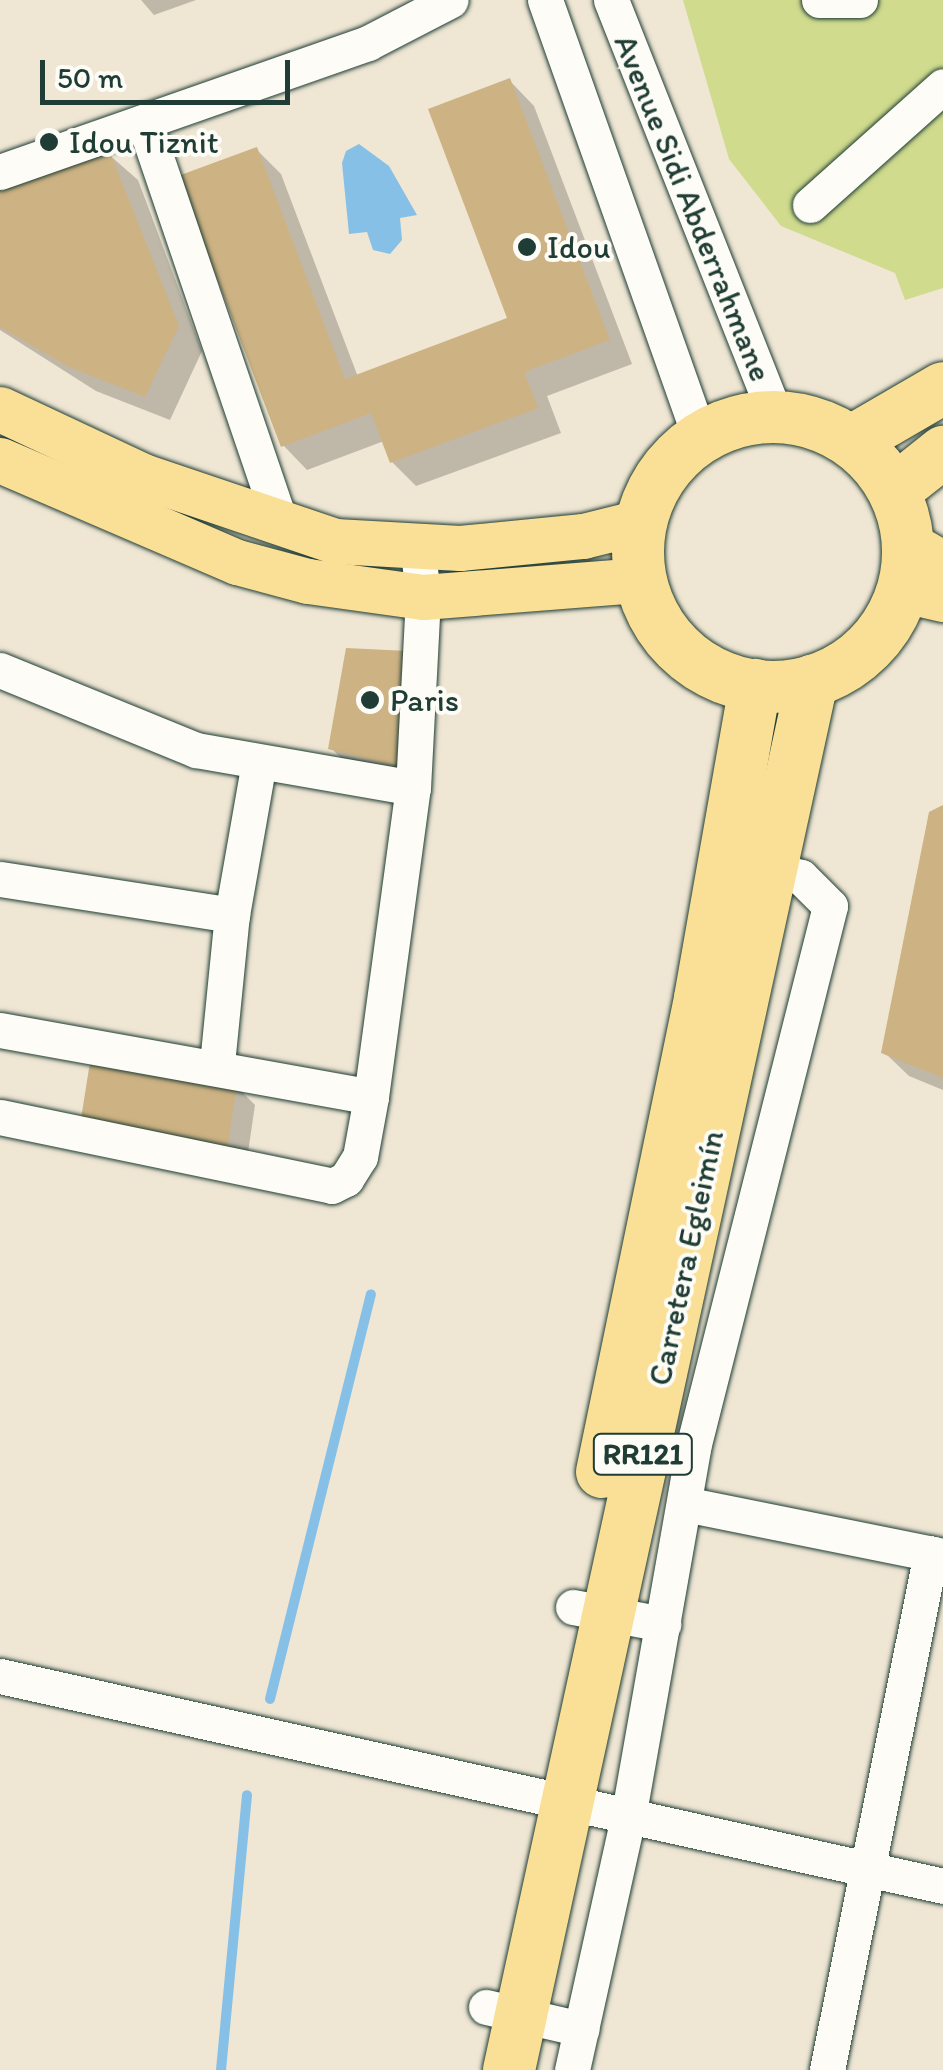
<!DOCTYPE html>
<meta charset="utf-8">
<style>
body{margin:0}
#map{position:relative;width:943px;height:2070px;overflow:hidden;background:#efe6d4;font-family:Itim,sans-serif}
div>[style]{position:absolute}
.green>*{inset:0;background:#d0db8e}
.water>*{inset:0;background:#87c0e6}
.shadow>*{inset:0;background:#0003}
.stream>*{height:10px;margin:-5px;padding:0 5px;transform-origin:5px;border-radius:5px;background:#87c0e6}
.building>*{inset:0;background:#cdb283;transform-origin:0 0}
.roads{filter:drop-shadow(0 0 2px #1f3d34) drop-shadow(0 0 2px #1f3d34)}
.minor>*{height:35px;margin:-17.5px;padding:0 17.5px;transform-origin:17.5px;border-radius:17.5px;background:#fdfcf7}
.major>*{height:45px;margin:-22.5px;padding:0 22.5px;transform-origin:22.5px;border-radius:22.5px;background:#fadf96}
.highway>*{height:52px;margin:-26px;padding:0 26px;transform-origin:26px;border-radius:26px;background:#fadf96}
.highway>.ring{margin:-26px;padding:0;box-sizing:content-box;background:none;border:52px solid #fadf96;border-radius:50%}
.dots>*{width:28px;height:28px;translate:-50% -50%;box-sizing:border-box;border:5px solid #fdfcf7;border-radius:50%}
span{translate:-50% -50%;white-space:nowrap;text-align:center;line-height:1.15;-webkit-text-stroke:8px #fdfcf7;paint-order:stroke}
.shield-label span{padding:2px 8px;background:#fdfcf7;border:2px solid;border-radius:8px;-webkit-text-stroke-width:0}
.shield-label{font-size:30px;color:#1f3d34;font-weight:700}
.poi-label{font-size:32px;color:#1f3d34}
.left{translate:0 -50%;text-align:left}
.street-label{font-size:32px;color:#1f3d34}
.scale{position:absolute;left:40px;top:60px;width:250px;height:45px;box-sizing:border-box;border:5px solid #1f3d34;border-top:0;padding-left:12px;font-size:30px;line-height:35px;white-space:nowrap;color:#1f3d34;-webkit-text-stroke:8px #fdfcf7;paint-order:stroke}
</style>
<div id="map">
<div class="green">
<div style="clip-path:polygon(683px 0,943px 0,943px 288px,905px 300px,895px 273px,781px 226px,729px 159px)"></div>
</div>
<div class="water">
<div style="clip-path:polygon(359px 144px,389px 166px,417px 215px,400px 218px,402px 240px,390px 254px,373px 250px,367px 232px,349px 234px,342px 163px,346px 151px)"></div>
</div>
<div class="shadow">
<div style="clip-path:polygon(141px 0,196px 0,154px 15px)"></div>
<div style="clip-path:polygon(510px 81px,534px 106px,632px 364px,547px 396px,561px 433px,416px 486px,392px 462px,384px 441px,307px 470px,283px 445px,257px 150px,281px 174px,358px 377px,510px 320px)"></div>
<div style="clip-path:polygon(99px 146px,138px 180px,202px 351px,170px 420px,96px 391px,0 330px,0 186px)"></div>
<div style="clip-path:polygon(348px 650px,415px 784px,350px 767px,331px 748px)"></div>
<div style="clip-path:polygon(943px 808px,943px 1090px,909px 1076px,884px 1052px)"></div>
<div style="clip-path:polygon(236px 1086px,255px 1105px,246px 1166px,102px 1145px)"></div>
</div>
<div class="stream">
<div style="left:270px;top:1699px;width:417px;rotate:-76deg"></div>
<div style="left:221px;top:2070px;width:276px;rotate:-84.6deg"></div>
</div>
<div class="building">
<div style="clip-path:polygon(510px 78px,610px 340px,524px 372px,538px 408px,390px 463px,371px 413px,281px 447px,178px 176px,257px 147px,345px 379px,507px 318px,428px 109px)"></div>
<div style="clip-path:polygon(108px 147px,179px 326px,145px 397px,69px 367px,0 327px,0 184px)"></div>
<div style="clip-path:polygon(346px 648px,408px 651px,397px 767px,328px 749px)"></div>
<div style="clip-path:polygon(943px 805px,943px 1078px,881px 1053px,929px 812px)"></div>
<div style="left:90px;top:1062px;width:149px;height:66px;rotate:9deg"></div>
</div>
<div class="roads">
<div class="minor">
<div style="left:545px;top:0;width:464px;rotate:70.5deg"></div>
<div style="left:611px;top:0;width:448px;rotate:68.4deg"></div>
<div style="left:819px;top:0;width:41px"></div>
<div style="left:144px;top:122px;width:428px;rotate:71.2deg"></div>
<div style="left:0;top:172px;width:390px;rotate:-19.3deg"></div>
<div style="left:368px;top:43px;width:93px;rotate:-27.4deg"></div>
<div style="left:810px;top:205px;width:178px;rotate:-41.8deg"></div>
<div style="left:0;top:670px;width:212px;rotate:22.2deg"></div>
<div style="left:196px;top:750px;width:220px;rotate:9.9deg"></div>
<div style="left:0;top:879px;width:235px;rotate:8.8deg"></div>
<div style="left:0;top:1030px;width:377px;rotate:10.2deg"></div>
<div style="left:217px;top:1064px;width:150px;rotate:-84.3deg"></div>
<div style="left:232px;top:915px;width:155px;rotate:-80deg"></div>
<div style="left:0;top:1117px;width:339px;rotate:11.7deg"></div>
<div style="left:332px;top:1186px;width:16px;rotate:-27deg"></div>
<div style="left:346px;top:1179px;width:26px;rotate:-58deg"></div>
<div style="left:360px;top:1157px;width:61px;rotate:-79.6deg"></div>
<div style="left:371px;top:1097px;width:312px;rotate:-82.3deg"></div>
<div style="left:413px;top:788px;width:191px;rotate:-87deg"></div>
<div style="left:423px;top:597px;width:47px;rotate:-96.1deg"></div>
<div style="left:685px;top:1504px;width:263px;rotate:11.4deg"></div>
<div style="left:573px;top:1607px;width:92px;rotate:10.7deg"></div>
<div style="left:0;top:1676px;width:966px;rotate:12.55deg"></div>
<div style="left:486px;top:2007px;width:98px;rotate:13deg"></div>
<div style="left:572px;top:2070px;width:258px;rotate:-77.5deg"></div>
<div style="left:628px;top:1818px;width:376px;rotate:-80deg"></div>
<div style="left:693px;top:1448px;width:559px;rotate:-75.81deg"></div>
<div style="left:830px;top:906px;width:41px;rotate:-135deg"></div>
<div style="left:801px;top:877px;width:32px;rotate:-166deg"></div>
<div style="left:827px;top:2070px;width:527px;rotate:-78.63deg"></div>
</div>
<div class="major">
<div style="left:0;top:409px;width:158px;rotate:25.1deg"></div>
<div style="left:143px;top:476px;width:203px;rotate:18.7deg"></div>
<div style="left:335px;top:541px;width:125px;rotate:3.2deg"></div>
<div style="left:460px;top:548px;width:124px;rotate:-5.6deg"></div>
<div style="left:583px;top:536px;width:59px;rotate:-13.8deg"></div>
<div style="left:0;top:460px;width:258px;rotate:23.3deg"></div>
<div style="left:237px;top:562px;width:73px;rotate:15deg"></div>
<div style="left:308px;top:581px;width:116px;rotate:7.9deg"></div>
<div style="left:423px;top:597px;width:218px;rotate:-4.5deg"></div>
<div style="left:909px;top:544px;width:39px;rotate:30deg"></div>
<div style="left:904px;top:590px;width:40px;rotate:13deg"></div>
</div>
<div class="highway">
<div class="ring" style="left:638px;top:417px;width:218px;height:218px"></div>
<div style="left:852px;top:441px;width:105px;rotate:-30.2deg"></div>
<div style="left:894px;top:491px;width:63px;rotate:-38.5deg"></div>
<div style="left:602px;top:1472px;width:484px;rotate:-78.3deg"></div>
<div style="left:700px;top:998px;width:318px;rotate:-80deg"></div>
<div style="left:509px;top:2070px;width:1422px;rotate:-77.69deg"></div>
</div>
</div>
<div class="dots">
<div style="left:49px;top:142px;background:#1f3d34"></div>
<div style="left:527px;top:247px;background:#1f3d34"></div>
<div style="left:370px;top:700px;background:#1f3d34"></div>
</div>
<div class="shield-label">
<span style="left:643px;top:1454px">RR121</span>
</div>
<div class="poi-label">
<span class="left" style="left:69px;top:142px">Idou Tiznit</span>
<span class="left" style="left:547px;top:247px">Idou</span>
<span class="left" style="left:390px;top:700px">Paris</span>
</div>
<div class="street-label">
<span style="left:693px;top:208px;rotate:68deg">Avenue Sidi Abderrahmane</span>
<span style="left:686px;top:1258px;rotate:-78deg">Carretera Egleimín</span>
</div>
<div class="scale">50 m</div>
</div>
